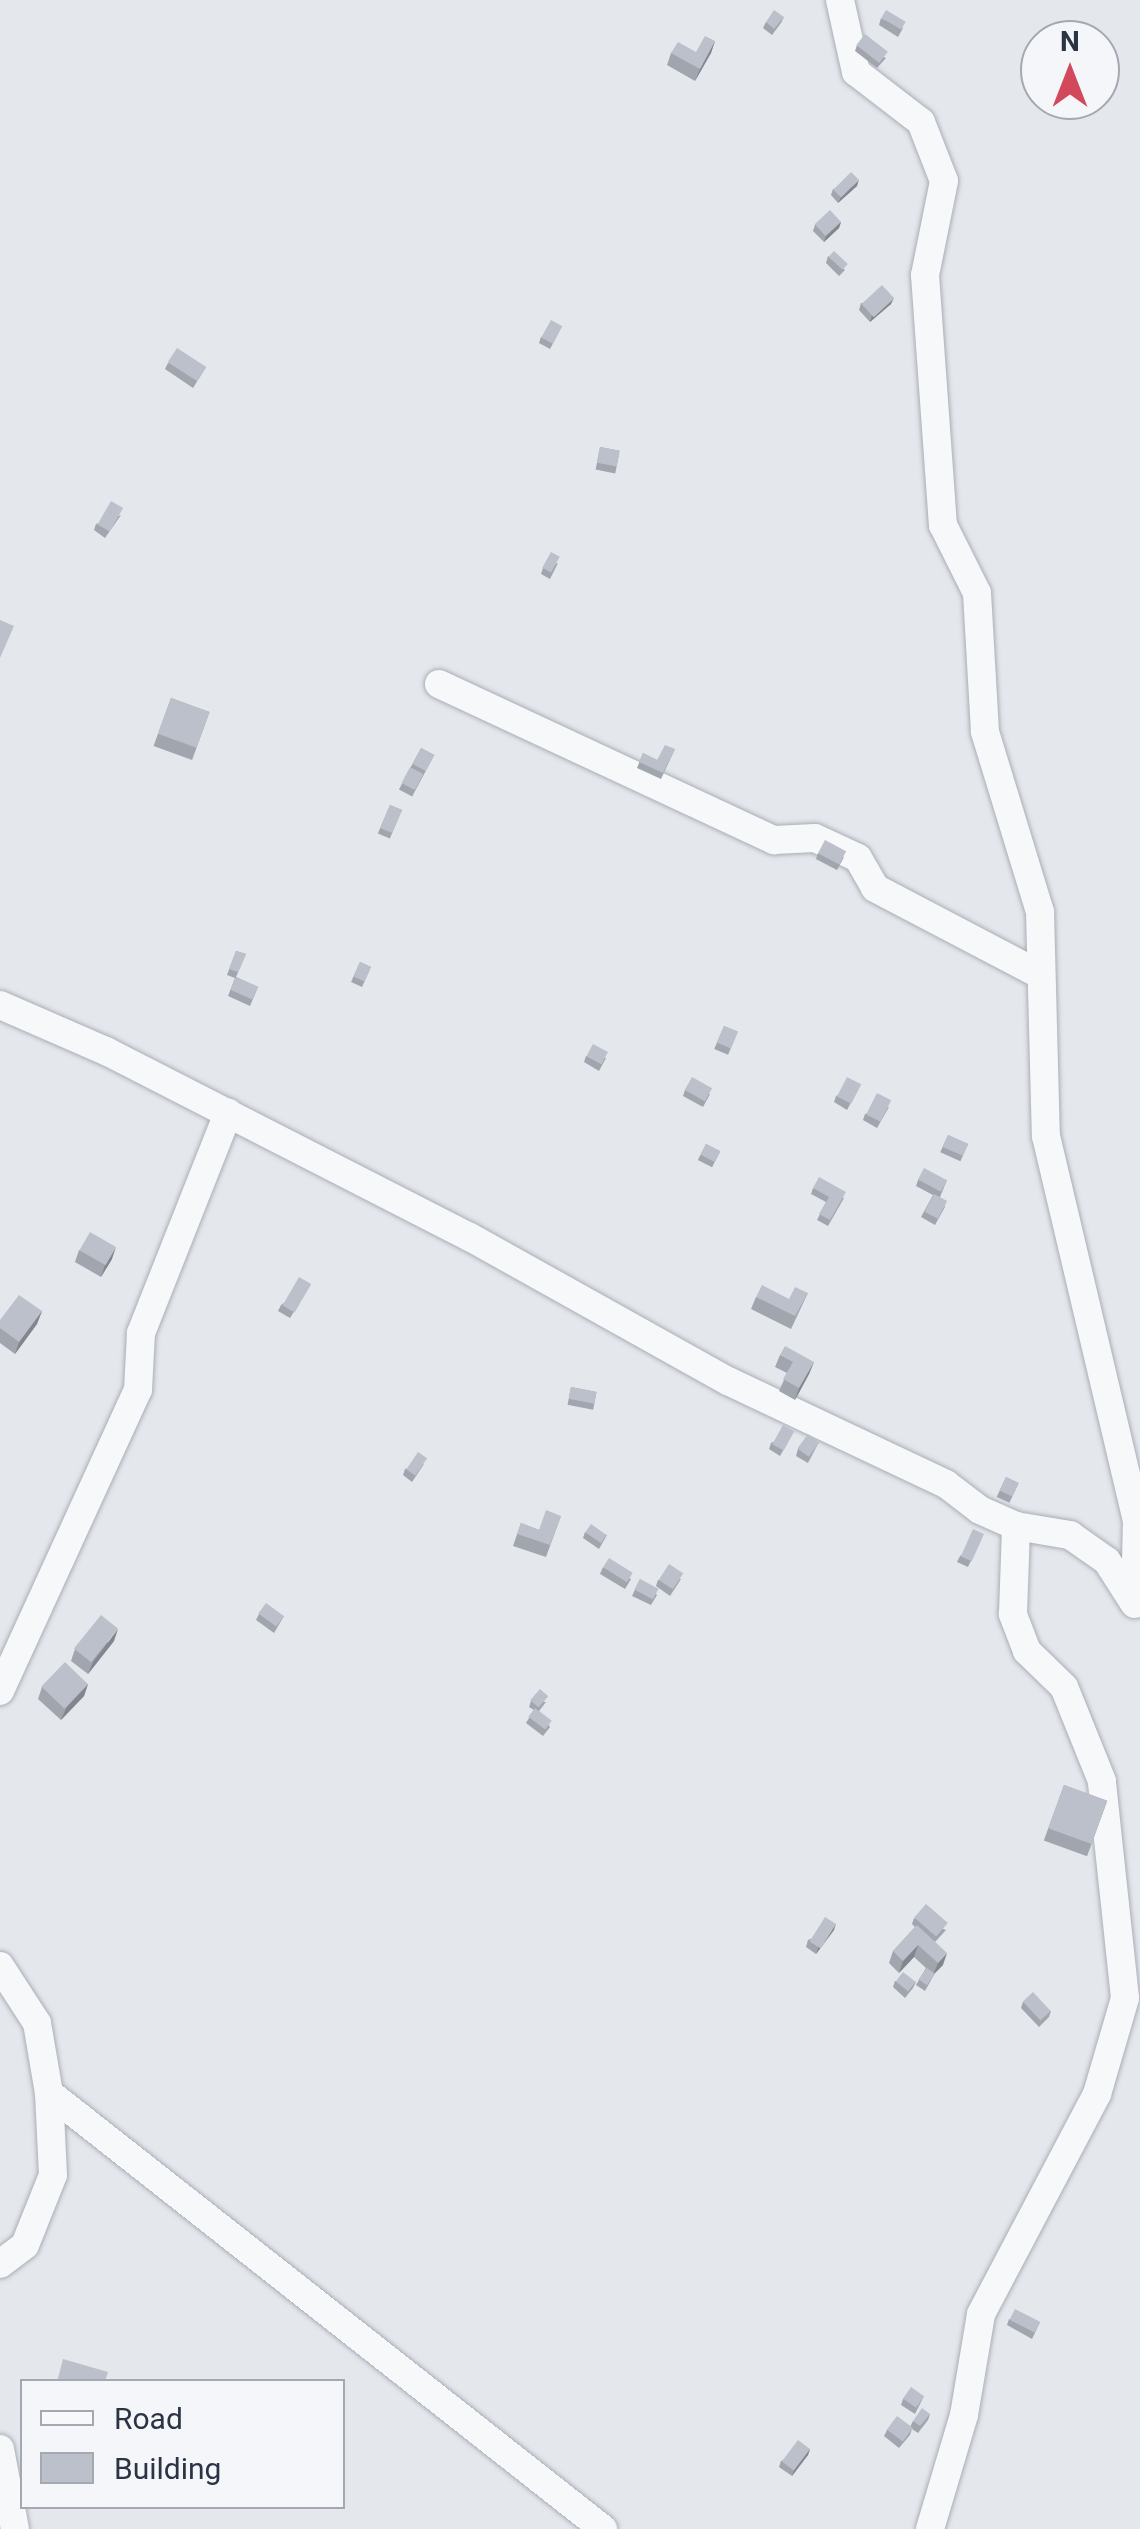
<!DOCTYPE html>
<style>
body{margin:0}
#map{position:relative;width:1140px;height:2529px;overflow:hidden;background:#e4e7ec;font-family:Roboto,sans-serif}
div>[style]{position:absolute}
.roads{filter:drop-shadow(0 0 2px #a9aeb7) drop-shadow(0 0 2px #a9aeb7)}
.minor>*{height:28px;margin:-14px;padding:0 14px;transform-origin:14px;border-radius:14px;background:#f7f8fa}
.wall>*{inset:0;background:#a1a5ae;transform-origin:0 0}
.shaded-wall>*{inset:0;background:#83868d}
.building>*{inset:0;background:#bbc0ca;transform-origin:0 0}
span{translate:-50% -50%;white-space:nowrap;text-align:center;line-height:1.15;-webkit-text-stroke:9px #f4f6f9;paint-order:stroke}
.legend{position:absolute;left:20px;top:2379px;width:325px;height:130px;box-sizing:border-box;background:#f4f6f9;border:2px solid #a4a8b1;margin:0;padding:12px 18px;list-style:none;font-size:30px;color:#2b3445}
.legend li{display:flex;align-items:center;gap:20px;height:50px}
.legend b{width:50px;border:2px solid #a4a8b1}
.north{position:absolute;left:1020px;top:20px;width:100px;height:100px;box-sizing:border-box;background:#f4f6f9;border:2px solid #a4a8b1;border-radius:50%;rotate:0deg;font-size:28px;font-weight:700;line-height:40px;text-align:center;color:#2b3445}
.north::after{content:'';display:block;margin:auto;width:35px;height:45px;background:#d1495b;clip-path:polygon(50% 0,100% 100%,50% 72%,0 100%)}
</style>
<div id="map">
<div class="roads">
<div class="minor">
<div style="left:840px;top:0;width:74px;rotate:77.5deg"></div>
<div style="left:856px;top:72px;width:82px;rotate:37.6deg"></div>
<div style="left:921px;top:122px;width:63px;rotate:68.7deg"></div>
<div style="left:944px;top:181px;width:96px;rotate:101.4deg"></div>
<div style="left:925px;top:275px;width:251px;rotate:85.9deg"></div>
<div style="left:943px;top:525px;width:76px;rotate:63.4deg"></div>
<div style="left:977px;top:593px;width:139px;rotate:86.7deg"></div>
<div style="left:985px;top:732px;width:188px;rotate:73deg"></div>
<div style="left:1040px;top:912px;width:224px;rotate:88.5deg"></div>
<div style="left:1046px;top:1136px;width:395px;rotate:76.7deg"></div>
<div style="left:1137px;top:1520px;width:84px;rotate:91.4deg"></div>
<div style="left:439px;top:684px;width:370px;rotate:25deg"></div>
<div style="left:774px;top:840px;width:41px;rotate:-2.8deg"></div>
<div style="left:815px;top:838px;width:47px;rotate:24.9deg"></div>
<div style="left:858px;top:858px;width:34px;rotate:60deg"></div>
<div style="left:875px;top:888px;width:187px;rotate:27.7deg"></div>
<div style="left:0;top:1005px;width:116px;rotate:23.5deg"></div>
<div style="left:106px;top:1051px;width:409px;rotate:27.1deg"></div>
<div style="left:470px;top:1237px;width:295px;rotate:29.2deg"></div>
<div style="left:728px;top:1381px;width:241px;rotate:25.3deg"></div>
<div style="left:946px;top:1484px;width:43px;rotate:37.4deg"></div>
<div style="left:980px;top:1510px;width:39px;rotate:24deg"></div>
<div style="left:1016px;top:1526px;width:55px;rotate:9.5deg"></div>
<div style="left:1070px;top:1535px;width:45px;rotate:35.1deg"></div>
<div style="left:1107px;top:1561px;width:50px;rotate:57.3deg"></div>
<div style="left:0;top:1691px;width:331px;rotate:-65.4deg"></div>
<div style="left:138px;top:1390px;width:57px;rotate:-87deg"></div>
<div style="left:141px;top:1333px;width:237px;rotate:-68.4deg"></div>
<div style="left:0;top:1966px;width:68px;rotate:57deg"></div>
<div style="left:37px;top:2023px;width:71px;rotate:80.3deg"></div>
<div style="left:49px;top:2093px;width:705px;rotate:38.2deg"></div>
<div style="left:0;top:2264px;width:31px;rotate:-37deg"></div>
<div style="left:25px;top:2245px;width:75px;rotate:-68.2deg"></div>
<div style="left:53px;top:2175px;width:82px;rotate:-92.8deg"></div>
<div style="left:0;top:2449px;width:81px;rotate:79.4deg"></div>
<div style="left:930px;top:2529px;width:119px;rotate:-73.4deg"></div>
<div style="left:964px;top:2415px;width:102px;rotate:-80.4deg"></div>
<div style="left:981px;top:2314px;width:249px;rotate:-62.2deg"></div>
<div style="left:1097px;top:2094px;width:100px;rotate:-73.7deg"></div>
<div style="left:1125px;top:1998px;width:218px;rotate:-96.1deg"></div>
<div style="left:1102px;top:1781px;width:101px;rotate:-112deg"></div>
<div style="left:1064px;top:1687px;width:52px;rotate:-135.8deg"></div>
<div style="left:1027px;top:1651px;width:40px;rotate:-111deg"></div>
<div style="left:1013px;top:1614px;width:88px;rotate:-88deg"></div>
</div>
</div>
<div class="wall">
<div style="clip-path:polygon(784px 17px,781px 23px,772px 35px,763px 28px,766px 22px)"></div>
<div style="clip-path:polygon(881px 18px,903px 28px,898px 37px,879px 25px)"></div>
<div style="clip-path:polygon(715px 41px,711px 53px,695px 81px,667px 65px,671px 53px,696px 52px)"></div>
<div style="clip-path:polygon(857px 45px,886px 58px,877px 68px,855px 51px)"></div>
<div style="clip-path:polygon(857px 186px,838px 203px,831px 195px,833px 189px)"></div>
<div style="clip-path:polygon(841px 222px,839px 228px,824px 242px,813px 231px,815px 225px)"></div>
<div style="clip-path:polygon(828px 256px,845px 270px,839px 276px,826px 263px)"></div>
<div style="clip-path:polygon(861px 303px,891px 304px,870px 322px,859px 310px)"></div>
<div style="clip-path:polygon(559px 332px,550px 349px,539px 343px,541px 337px)"></div>
<div style="clip-path:polygon(168px 363px,206px 367px,193px 388px,165px 369px)"></div>
<div style="left:600px;top:447px;width:20px;height:23px;rotate:11deg"></div>
<div style="clip-path:polygon(121px 515px,105px 538px,94px 530px,96px 524px)"></div>
<div style="clip-path:polygon(558px 563px,550px 579px,541px 574px,543px 568px)"></div>
<div style="left:171px;top:698px;width:41px;height:51px;rotate:20deg"></div>
<div style="left:421px;top:748px;width:15px;height:47px;rotate:28deg"></div>
<div style="clip-path:polygon(675px 749px,661px 779px,637px 768px,643px 753px,657px 760px)"></div>
<div style="left:390px;top:805px;width:13px;height:31px;rotate:23deg"></div>
<div style="clip-path:polygon(818px 853px,844px 857px,837px 870px,816px 859px)"></div>
<div style="clip-path:polygon(236px 951px,246px 954px,236px 977px,258px 987px,250px 1006px,228px 996px,235px 978px,227px 975px)"></div>
<div style="left:360px;top:962px;width:12px;height:22px;rotate:24deg"></div>
<div style="left:724px;top:1026px;width:15px;height:25px;rotate:23deg"></div>
<div style="clip-path:polygon(586px 1056px,606px 1058px,599px 1071px,584px 1062px)"></div>
<div style="clip-path:polygon(861px 1084px,847px 1110px,834px 1102px,836px 1096px)"></div>
<div style="clip-path:polygon(685px 1090px,710px 1094px,703px 1107px,683px 1096px)"></div>
<div style="clip-path:polygon(889px 1107px,877px 1128px,863px 1120px,865px 1114px)"></div>
<div style="left:948px;top:1135px;width:22px;height:19px;rotate:24deg"></div>
<div style="left:706px;top:1144px;width:16px;height:18px;rotate:27deg"></div>
<div style="clip-path:polygon(918px 1180px,947px 1180px,940px 1197px,945px 1207px,935px 1225px,921px 1217px,933px 1195px,916px 1186px)"></div>
<div style="clip-path:polygon(813px 1188px,844px 1198px,828px 1226px,817px 1220px,826px 1202px,811px 1194px)"></div>
<div style="clip-path:polygon(79px 1250px,112px 1259px,101px 1277px,75px 1262px)"></div>
<div style="clip-path:polygon(311px 1284px,290px 1318px,278px 1311px,281px 1305px)"></div>
<div style="clip-path:polygon(808px 1293px,791px 1329px,751px 1309px,756px 1297px,789px 1299px)"></div>
<div style="clip-path:polygon(42px 1311px,37px 1324px,15px 1354px,0 1343px,0 1320px)"></div>
<div style="clip-path:polygon(780px 1355px,814px 1362px,809px 1374px,795px 1400px,779px 1391px,787px 1373px,775px 1367px)"></div>
<div style="left:571px;top:1387px;width:26px;height:18px;rotate:11deg"></div>
<div style="clip-path:polygon(794px 1431px,780px 1456px,769px 1449px,771px 1443px)"></div>
<div style="clip-path:polygon(819px 1442px,808px 1463px,796px 1456px,798px 1449px)"></div>
<div style="clip-path:polygon(424px 1464px,412px 1482px,403px 1475px,405px 1469px)"></div>
<div style="left:1006px;top:1477px;width:14px;height:22px;rotate:25deg"></div>
<div style="clip-path:polygon(561px 1516px,546px 1557px,513px 1546px,521px 1523px,539px 1530px)"></div>
<div style="clip-path:polygon(585px 1532px,607px 1535px,599px 1549px,583px 1538px)"></div>
<div style="clip-path:polygon(981px 1540px,968px 1567px,957px 1562px,960px 1556px)"></div>
<div style="clip-path:polygon(603px 1567px,631px 1579px,625px 1589px,600px 1574px)"></div>
<div style="clip-path:polygon(640px 1579px,657px 1595px,651px 1605px,632px 1596px)"></div>
<div style="clip-path:polygon(681px 1579px,670px 1596px,656px 1586px,658px 1580px)"></div>
<div style="clip-path:polygon(259px 1614px,284px 1616px,274px 1633px,256px 1620px)"></div>
<div style="clip-path:polygon(114px 1641px,88px 1674px,71px 1661px,75px 1649px)"></div>
<div style="clip-path:polygon(88px 1684px,84px 1696px,61px 1720px,38px 1699px,42px 1687px)"></div>
<div style="clip-path:polygon(531px 1701px,546px 1702px,539px 1711px,550px 1727px,543px 1736px,526px 1723px,534px 1710px,529px 1707px)"></div>
<div style="left:1064px;top:1785px;width:46px;height:59px;rotate:20deg"></div>
<div style="clip-path:polygon(914px 1918px,946px 1930px,935px 1942px,943px 1965px,935px 1973px,925px 1991px,916px 1985px,926px 1968px,914px 1957px,899px 1973px,889px 1963px,893px 1951px,915px 1927px,912px 1924px)"></div>
<div style="clip-path:polygon(834px 1930px,816px 1954px,806px 1947px,808px 1940px)"></div>
<div style="clip-path:polygon(895px 1981px,916px 1982px,913px 1988px,905px 1998px,893px 1987px)"></div>
<div style="clip-path:polygon(1023px 2002px,1051px 2011px,1049px 2017px,1039px 2027px,1021px 2008px)"></div>
<div style="clip-path:polygon(1009px 2319px,1040px 2322px,1032px 2339px,1007px 2325px)"></div>
<div style="clip-path:polygon(924px 2396px,915px 2414px,901px 2405px,903px 2399px)"></div>
<div style="clip-path:polygon(930px 2414px,928px 2420px,918px 2433px,912px 2429px,910px 2435px,899px 2448px,884px 2436px,887px 2430px,910px 2427px,913px 2421px)"></div>
<div style="clip-path:polygon(810px 2449px,808px 2455px,792px 2476px,779px 2467px,781px 2461px)"></div>
</div>
<div class="shaded-wall">
<div style="clip-path:polygon(715px 41px,711px 53px,695px 81px,700px 69px)"></div>
<div style="clip-path:polygon(859px 180px,857px 186px,838px 203px,841px 197px)"></div>
<div style="clip-path:polygon(841px 222px,839px 228px,824px 242px,826px 236px)"></div>
<div style="clip-path:polygon(894px 298px,891px 304px,870px 322px,872px 316px)"></div>
<div style="clip-path:polygon(116px 1247px,112px 1259px,101px 1277px,105px 1265px)"></div>
<div style="clip-path:polygon(42px 1311px,37px 1324px,15px 1354px,19px 1342px)"></div>
<div style="clip-path:polygon(814px 1362px,809px 1374px,795px 1400px,799px 1388px)"></div>
<div style="clip-path:polygon(118px 1629px,114px 1641px,88px 1674px,93px 1662px)"></div>
<div style="clip-path:polygon(88px 1684px,84px 1696px,61px 1720px,66px 1708px)"></div>
<div style="clip-path:polygon(836px 1924px,834px 1930px,816px 1954px,818px 1948px)"></div>
<div style="clip-path:polygon(918px 1945px,914px 1957px,899px 1973px,903px 1961px)"></div>
<div style="clip-path:polygon(947px 1953px,943px 1965px,933px 1975px,938px 1963px)"></div>
<div style="clip-path:polygon(810px 2449px,808px 2455px,792px 2476px,794px 2470px)"></div>
</div>
<div class="building">
<div style="clip-path:polygon(774px 10px,784px 17px,774px 29px,766px 22px)"></div>
<div style="left:886px;top:10px;width:23px;height:9px;rotate:31deg"></div>
<div style="left:865px;top:34px;width:29px;height:14px;rotate:38deg"></div>
<div style="clip-path:polygon(705px 36px,715px 41px,700px 69px,671px 53px,678px 42px,696px 52px)"></div>
<div style="left:851px;top:172px;width:11px;height:25px;rotate:45deg"></div>
<div style="left:830px;top:210px;width:16px;height:21px;rotate:47deg"></div>
<div style="left:834px;top:251px;width:19px;height:8px;rotate:43deg"></div>
<div style="left:882px;top:285px;width:18px;height:28px;rotate:47deg"></div>
<div style="left:551px;top:320px;width:13px;height:20px;rotate:29deg"></div>
<div style="left:177px;top:348px;width:35px;height:17px;rotate:33deg"></div>
<div style="left:600px;top:447px;width:20px;height:16px;rotate:11deg"></div>
<div style="left:111px;top:501px;width:14px;height:27px;rotate:30deg"></div>
<div style="left:551px;top:552px;width:10px;height:18px;rotate:29deg"></div>
<div style="clip-path:polygon(0 620px,14px 626px,0 658px)"></div>
<div style="left:171px;top:698px;width:41px;height:38px;rotate:20deg"></div>
<div style="clip-path:polygon(665px 745px,675px 749px,663px 773px,639px 762px,643px 753px,657px 760px)"></div>
<div style="left:421px;top:748px;width:15px;height:18px;rotate:28deg"></div>
<div style="left:410px;top:767px;width:15px;height:18px;rotate:28deg"></div>
<div style="left:390px;top:805px;width:13px;height:25px;rotate:23deg"></div>
<div style="left:825px;top:840px;width:24px;height:15px;rotate:28deg"></div>
<div style="clip-path:polygon(236px 951px,246px 954px,238px 972px,229px 969px)"></div>
<div style="left:360px;top:962px;width:12px;height:16px;rotate:24deg"></div>
<div style="left:236px;top:977px;width:24px;height:14px;rotate:24deg"></div>
<div style="left:724px;top:1026px;width:15px;height:18px;rotate:23deg"></div>
<div style="left:593px;top:1044px;width:17px;height:14px;rotate:28deg"></div>
<div style="left:692px;top:1077px;width:23px;height:15px;rotate:29deg"></div>
<div style="left:847px;top:1077px;width:16px;height:22px;rotate:27deg"></div>
<div style="left:877px;top:1093px;width:16px;height:24px;rotate:27deg"></div>
<div style="left:948px;top:1135px;width:22px;height:13px;rotate:24deg"></div>
<div style="left:706px;top:1144px;width:16px;height:12px;rotate:27deg"></div>
<div style="left:924px;top:1168px;width:26px;height:13px;rotate:28deg"></div>
<div style="clip-path:polygon(819px 1177px,846px 1192px,830px 1220px,819px 1214px,829px 1197px,813px 1188px)"></div>
<div style="left:934px;top:1194px;width:15px;height:20px;rotate:28deg"></div>
<div style="left:90px;top:1232px;width:30px;height:21px;rotate:30deg"></div>
<div style="left:299px;top:1277px;width:14px;height:33px;rotate:30deg"></div>
<div style="clip-path:polygon(762px 1285px,789px 1299px,795px 1287px,808px 1293px,795px 1316px,756px 1297px)"></div>
<div style="clip-path:polygon(19px 1295px,42px 1311px,19px 1342px,0 1328px,0 1320px)"></div>
<div style="clip-path:polygon(785px 1346px,814px 1362px,799px 1388px,783px 1379px,793px 1362px,780px 1355px)"></div>
<div style="left:571px;top:1387px;width:26px;height:12px;rotate:11deg"></div>
<div style="left:783px;top:1425px;width:13px;height:22px;rotate:29deg"></div>
<div style="left:808px;top:1434px;width:14px;height:18px;rotate:36deg"></div>
<div style="left:418px;top:1452px;width:11px;height:21px;rotate:34deg"></div>
<div style="left:1006px;top:1477px;width:14px;height:15px;rotate:25deg"></div>
<div style="clip-path:polygon(546px 1510px,561px 1516px,550px 1545px,517px 1534px,521px 1523px,539px 1530px)"></div>
<div style="left:591px;top:1524px;width:19px;height:10px;rotate:35deg"></div>
<div style="left:973px;top:1529px;width:12px;height:30px;rotate:24deg"></div>
<div style="left:609px;top:1558px;width:28px;height:11px;rotate:32deg"></div>
<div style="left:669px;top:1564px;width:17px;height:19px;rotate:33deg"></div>
<div style="left:640px;top:1579px;width:21px;height:12px;rotate:28deg"></div>
<div style="left:266px;top:1603px;width:22px;height:13px;rotate:36deg"></div>
<div style="left:101px;top:1615px;width:22px;height:43px;rotate:39deg"></div>
<div style="left:65px;top:1662px;width:32px;height:34px;rotate:44deg"></div>
<div style="left:540px;top:1689px;width:11px;height:15px;rotate:41deg"></div>
<div style="left:535px;top:1708px;width:21px;height:11px;rotate:37deg"></div>
<div style="left:1064px;top:1785px;width:46px;height:46px;rotate:20deg"></div>
<div style="left:926px;top:1904px;width:29px;height:18px;rotate:41deg"></div>
<div style="left:825px;top:1917px;width:13px;height:29px;rotate:32deg"></div>
<div style="clip-path:polygon(917px 1925px,947px 1953px,938px 1963px,918px 1945px,903px 1961px,893px 1951px)"></div>
<div style="left:927px;top:1968px;width:10px;height:14px;rotate:37deg"></div>
<div style="left:903px;top:1972px;width:16px;height:12px;rotate:38deg"></div>
<div style="left:1033px;top:1992px;width:26px;height:14px;rotate:47deg"></div>
<div style="left:1015px;top:2309px;width:28px;height:12px;rotate:27deg"></div>
<div style="clip-path:polygon(63px 2359px,108px 2372px,105px 2382px,57px 2382px)"></div>
<div style="left:911px;top:2387px;width:16px;height:14px;rotate:35deg"></div>
<div style="clip-path:polygon(922px 2408px,930px 2414px,920px 2426px,913px 2421px)"></div>
<div style="left:897px;top:2416px;width:20px;height:17px;rotate:37deg"></div>
<div style="left:798px;top:2440px;width:15px;height:27px;rotate:37deg"></div>
</div>
<ul class="legend">
<li><b style="height:12px;background:#f7f8fa"></b>Road</li>
<li><b style="height:28px;background:#bbc0ca"></b>Building</li>
</ul>
<div class="north">N</div>
</div>
